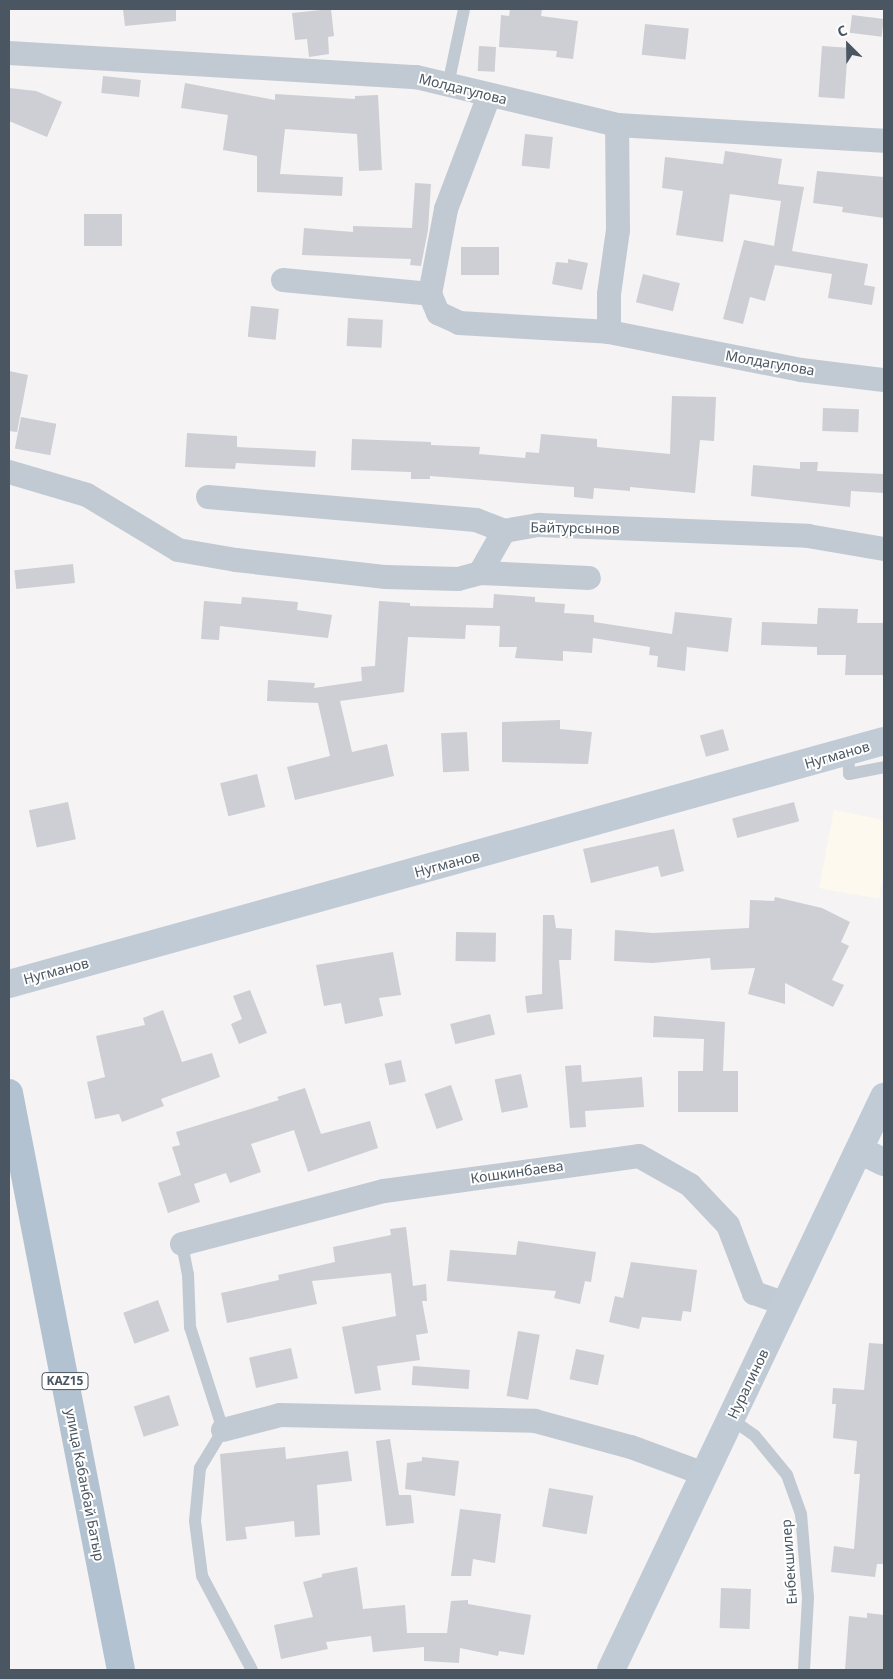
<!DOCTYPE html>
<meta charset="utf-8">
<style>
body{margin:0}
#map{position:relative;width:893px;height:1679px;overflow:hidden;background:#f5f3f3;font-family:"Noto Sans",sans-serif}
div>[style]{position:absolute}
.commercial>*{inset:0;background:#fdf9ef}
.building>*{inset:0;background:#cdcfd5;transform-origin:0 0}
.lane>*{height:12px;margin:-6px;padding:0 6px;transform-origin:6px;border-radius:6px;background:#c1cad2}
.street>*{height:24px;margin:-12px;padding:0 12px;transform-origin:12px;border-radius:12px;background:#c1cad2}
.secondary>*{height:28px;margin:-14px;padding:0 14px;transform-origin:14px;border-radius:14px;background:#c1cbd6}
.primary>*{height:28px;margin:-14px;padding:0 14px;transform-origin:14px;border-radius:14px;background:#b3c2d1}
span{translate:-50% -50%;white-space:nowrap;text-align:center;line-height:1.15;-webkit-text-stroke:4px #fff;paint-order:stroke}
.shield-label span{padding:1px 4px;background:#fff;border:1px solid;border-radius:4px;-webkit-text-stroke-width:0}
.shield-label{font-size:12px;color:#4a5661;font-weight:700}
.street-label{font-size:14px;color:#4a5661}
.frame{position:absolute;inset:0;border:10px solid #4a5661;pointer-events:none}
.north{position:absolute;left:823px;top:20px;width:50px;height:50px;-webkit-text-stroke:4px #fff;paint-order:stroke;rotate:337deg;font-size:14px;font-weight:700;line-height:20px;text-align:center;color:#4a5661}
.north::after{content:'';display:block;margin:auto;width:18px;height:22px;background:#4a5661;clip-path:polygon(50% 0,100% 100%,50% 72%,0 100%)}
</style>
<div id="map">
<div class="commercial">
<div style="clip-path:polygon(834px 810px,884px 820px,884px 871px,879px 899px,819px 888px)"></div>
</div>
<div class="building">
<div style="clip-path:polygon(123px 9px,176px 9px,176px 21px,125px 26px)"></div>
<div style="clip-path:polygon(331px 9px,334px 36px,328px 37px,329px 54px,309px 57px,307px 39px,295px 40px,292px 13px)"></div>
<div style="clip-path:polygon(510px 9px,542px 9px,541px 16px,578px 21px,573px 59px,556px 57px,557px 51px,499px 47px,501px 15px,509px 16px)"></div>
<div style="left:852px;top:15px;width:32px;height:18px;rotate:7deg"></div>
<div style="left:645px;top:24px;width:44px;height:31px;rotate:6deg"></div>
<div style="left:479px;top:46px;width:17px;height:25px;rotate:3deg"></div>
<div style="left:822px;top:46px;width:26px;height:51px;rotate:4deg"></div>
<div style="left:103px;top:76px;width:38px;height:17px;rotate:6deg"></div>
<div style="clip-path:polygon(185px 83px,275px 100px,275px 94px,355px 99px,355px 96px,378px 95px,382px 170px,359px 171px,357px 134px,285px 129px,280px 174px,343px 177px,342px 196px,257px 192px,257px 156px,223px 150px,228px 115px,181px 108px)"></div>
<div style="clip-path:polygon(9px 88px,36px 91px,62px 102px,47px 137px,9px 121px)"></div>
<div style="left:525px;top:134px;width:28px;height:32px;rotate:6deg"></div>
<div style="clip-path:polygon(725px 151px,782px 159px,778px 184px,804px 187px,792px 251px,868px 264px,864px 285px,875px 287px,872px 305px,828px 298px,832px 274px,775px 265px,765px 301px,750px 297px,743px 324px,723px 319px,744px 240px,774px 246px,781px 201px,730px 194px,723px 242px,676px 235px,683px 191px,662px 188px,665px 157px,723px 164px)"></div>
<div style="clip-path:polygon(817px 171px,884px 177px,884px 218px,842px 212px,843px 207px,813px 203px)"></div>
<div style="clip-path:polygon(415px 183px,431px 184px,428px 230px,421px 266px,410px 265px,411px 259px,302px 255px,304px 228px,353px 232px,353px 226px,412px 228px)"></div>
<div style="left:84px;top:214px;width:38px;height:32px"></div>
<div style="left:461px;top:247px;width:38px;height:28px"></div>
<div style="clip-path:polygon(568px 259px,588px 263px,582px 290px,552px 284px,556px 262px,568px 263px)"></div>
<div style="left:643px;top:274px;width:38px;height:29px;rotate:14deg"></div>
<div style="left:251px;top:306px;width:28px;height:31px;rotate:6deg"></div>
<div style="left:348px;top:318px;width:35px;height:28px;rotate:3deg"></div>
<div style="clip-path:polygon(9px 371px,28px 375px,17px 432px,9px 431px)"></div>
<div style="clip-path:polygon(672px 396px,716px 397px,714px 441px,700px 440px,695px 493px,630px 487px,630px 491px,594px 488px,593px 499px,574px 497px,574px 487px,430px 476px,430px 479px,411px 479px,411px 472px,351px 470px,352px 439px,431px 442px,431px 445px,480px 447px,479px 454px,525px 458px,526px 452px,539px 453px,541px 434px,597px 439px,597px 447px,670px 454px)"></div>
<div style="left:823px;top:408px;width:36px;height:23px;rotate:2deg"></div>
<div style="left:21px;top:417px;width:36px;height:32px;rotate:11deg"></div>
<div style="clip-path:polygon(187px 433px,237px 436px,237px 447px,316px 451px,315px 467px,236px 463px,235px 469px,185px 467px)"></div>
<div style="clip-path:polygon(800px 462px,818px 462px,817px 471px,884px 474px,884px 493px,851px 491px,850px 507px,751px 496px,753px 465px,800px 469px)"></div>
<div style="left:73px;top:564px;width:19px;height:59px;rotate:84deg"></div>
<div style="clip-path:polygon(494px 594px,535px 597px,535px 602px,565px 604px,564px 613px,594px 615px,594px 622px,672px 634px,675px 612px,732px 618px,728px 652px,687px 647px,685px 671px,657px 667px,658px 656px,649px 655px,650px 647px,593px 638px,592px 653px,563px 651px,563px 661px,515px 658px,517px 647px,499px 647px,500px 626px,466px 625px,465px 639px,408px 637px,404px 692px,340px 701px,352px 752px,387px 744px,394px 776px,295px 800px,287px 767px,330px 756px,318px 703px,267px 701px,268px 680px,315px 683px,314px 688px,362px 681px,361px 667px,375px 666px,379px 601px,410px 603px,410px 606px,493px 608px)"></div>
<div style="clip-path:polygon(242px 597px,298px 602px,297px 610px,332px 615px,328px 638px,220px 626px,219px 640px,201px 639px,204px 601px,241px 604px)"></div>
<div style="clip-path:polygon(818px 608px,858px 609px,857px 623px,884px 623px,884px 675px,845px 675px,846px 655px,817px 655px,817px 647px,761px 645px,762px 622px,817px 624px)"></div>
<div style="clip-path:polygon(560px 720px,560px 729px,592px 732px,588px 764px,502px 762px,502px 722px)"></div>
<div style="left:723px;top:729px;width:22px;height:24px;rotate:74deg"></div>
<div style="left:467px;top:732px;width:39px;height:26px;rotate:87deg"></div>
<div style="left:257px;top:774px;width:34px;height:38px;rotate:76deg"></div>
<div style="left:68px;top:802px;width:38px;height:40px;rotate:78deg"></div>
<div style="left:794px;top:802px;width:20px;height:64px;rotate:75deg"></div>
<div style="clip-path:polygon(674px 829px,684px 871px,661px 877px,658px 866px,591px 883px,583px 849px)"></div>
<div style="clip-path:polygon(775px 897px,822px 908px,850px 922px,841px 942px,849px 946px,832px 980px,844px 985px,833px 1007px,785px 983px,785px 1004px,748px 994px,755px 968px,711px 970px,710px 958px,652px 963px,614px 961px,615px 930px,653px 933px,749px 928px,750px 900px,774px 901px)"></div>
<div style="clip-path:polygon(543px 915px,554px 915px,556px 928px,572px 929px,571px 960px,559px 960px,563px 1009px,527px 1013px,525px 996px,542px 994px)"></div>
<div style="left:456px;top:932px;width:40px;height:29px;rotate:1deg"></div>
<div style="clip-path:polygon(393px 952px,401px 995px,379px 998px,383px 1016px,345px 1024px,341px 1003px,324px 1006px,316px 965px)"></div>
<div style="clip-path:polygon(250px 990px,267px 1033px,239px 1044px,231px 1024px,242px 1019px,233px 996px)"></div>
<div style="clip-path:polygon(163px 1010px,182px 1062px,212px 1053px,220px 1077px,161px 1099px,164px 1106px,122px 1122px,119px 1114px,95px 1119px,87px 1082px,105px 1077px,96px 1036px,145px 1025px,143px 1018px)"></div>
<div style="left:490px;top:1014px;width:21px;height:41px;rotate:76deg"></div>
<div style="clip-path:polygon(654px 1016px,725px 1022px,723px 1071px,738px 1071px,738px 1112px,678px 1112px,678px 1071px,703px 1071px,704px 1039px,653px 1037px)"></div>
<div style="left:401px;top:1060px;width:22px;height:17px;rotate:77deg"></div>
<div style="clip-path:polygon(581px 1065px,582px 1082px,642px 1077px,644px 1107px,585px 1111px,586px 1127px,570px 1128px,565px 1066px)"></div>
<div style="left:521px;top:1074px;width:34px;height:27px;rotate:78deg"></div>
<div style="left:451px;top:1085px;width:37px;height:28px;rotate:71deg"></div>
<div style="clip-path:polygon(305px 1088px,321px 1134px,370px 1121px,378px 1148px,308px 1172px,294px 1130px,251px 1144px,261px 1172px,230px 1183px,226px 1173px,194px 1184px,200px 1202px,168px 1213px,158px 1183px,181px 1175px,172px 1147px,180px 1145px,176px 1132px,279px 1100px,277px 1097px)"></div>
<div style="clip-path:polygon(406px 1227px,413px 1286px,426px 1284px,427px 1301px,422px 1301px,428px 1333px,416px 1335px,420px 1360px,377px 1366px,381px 1390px,355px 1394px,342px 1327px,396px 1316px,391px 1273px,312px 1281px,317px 1304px,227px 1323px,221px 1293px,279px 1280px,278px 1275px,335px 1262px,333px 1247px,391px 1235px,390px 1229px)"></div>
<div style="clip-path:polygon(518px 1241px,596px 1252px,591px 1282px,585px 1281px,580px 1304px,554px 1298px,556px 1291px,447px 1281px,450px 1250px,516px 1255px)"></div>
<div style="clip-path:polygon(631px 1262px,697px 1270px,691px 1312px,683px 1311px,681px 1321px,642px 1317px,639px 1329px,609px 1322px,615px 1296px,623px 1298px)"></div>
<div style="left:158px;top:1300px;width:33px;height:37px;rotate:70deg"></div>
<div style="left:518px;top:1331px;width:22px;height:66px;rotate:10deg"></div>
<div style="clip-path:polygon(869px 1343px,884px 1344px,884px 1564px,877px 1564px,875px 1577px,831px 1572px,834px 1546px,854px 1549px,860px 1474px,854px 1474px,857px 1441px,833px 1438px,836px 1404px,832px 1404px,833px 1388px,864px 1390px)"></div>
<div style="left:291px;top:1348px;width:31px;height:43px;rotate:77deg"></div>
<div style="left:576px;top:1349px;width:29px;height:31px;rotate:12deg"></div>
<div style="left:413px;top:1366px;width:57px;height:19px;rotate:4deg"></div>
<div style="left:169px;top:1395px;width:32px;height:37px;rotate:72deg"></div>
<div style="clip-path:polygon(390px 1439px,399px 1495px,411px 1495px,414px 1523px,386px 1526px,376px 1441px)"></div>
<div style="clip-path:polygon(285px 1447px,286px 1459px,348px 1451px,352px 1481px,317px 1485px,320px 1535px,295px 1537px,294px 1521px,245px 1527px,247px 1539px,226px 1541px,220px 1454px)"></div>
<div style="clip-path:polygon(422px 1457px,459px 1461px,455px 1496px,405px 1489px,407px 1463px,422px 1461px)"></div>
<div style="left:549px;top:1488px;width:45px;height:39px;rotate:10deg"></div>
<div style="clip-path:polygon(460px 1509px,501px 1514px,495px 1563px,473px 1559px,471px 1576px,451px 1576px)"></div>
<div style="clip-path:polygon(357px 1567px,363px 1609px,405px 1605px,407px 1633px,447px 1633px,451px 1601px,468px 1600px,468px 1604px,531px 1615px,524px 1655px,499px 1651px,498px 1656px,460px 1648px,459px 1663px,424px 1661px,424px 1647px,373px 1652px,371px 1636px,326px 1642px,328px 1649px,281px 1659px,274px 1625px,313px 1617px,303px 1582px,322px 1577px,322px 1574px)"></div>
<div style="left:721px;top:1588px;width:30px;height:40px;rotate:2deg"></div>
<div style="clip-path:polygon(867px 1613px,884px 1615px,884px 1670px,845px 1670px,849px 1616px,867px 1618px)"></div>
</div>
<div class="lane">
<div style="left:448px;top:85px;width:78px;rotate:-78.1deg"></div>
<div style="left:848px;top:752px;width:22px;rotate:87deg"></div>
<div style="left:849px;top:774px;width:36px;rotate:-11deg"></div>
<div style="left:182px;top:1244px;width:31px;rotate:79deg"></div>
<div style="left:188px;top:1274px;width:53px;rotate:87.8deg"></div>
<div style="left:190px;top:1327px;width:108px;rotate:72.2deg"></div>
<div style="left:223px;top:1430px;width:44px;rotate:121.2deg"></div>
<div style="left:200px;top:1468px;width:53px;rotate:95.4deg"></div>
<div style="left:195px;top:1521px;width:55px;rotate:82.7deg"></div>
<div style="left:202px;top:1576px;width:106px;rotate:62deg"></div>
<div style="left:731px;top:1419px;width:29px;rotate:35deg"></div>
<div style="left:755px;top:1436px;width:50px;rotate:50.6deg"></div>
<div style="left:787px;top:1475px;width:41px;rotate:70.3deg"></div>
<div style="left:801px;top:1514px;width:84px;rotate:85.2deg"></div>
<div style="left:808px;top:1598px;width:72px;rotate:93.2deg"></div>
</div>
<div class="street">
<div style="left:9px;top:53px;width:408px;rotate:3.4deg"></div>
<div style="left:416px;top:77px;width:207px;rotate:13.4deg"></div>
<div style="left:617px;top:125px;width:267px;rotate:3.4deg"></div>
<div style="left:283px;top:280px;width:148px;rotate:5.4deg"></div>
<div style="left:430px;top:294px;width:21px;rotate:67deg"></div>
<div style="left:438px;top:313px;width:23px;rotate:25deg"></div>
<div style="left:459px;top:323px;width:150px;rotate:3.4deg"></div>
<div style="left:609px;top:332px;width:196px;rotate:11.2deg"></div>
<div style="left:801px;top:370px;width:84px;rotate:6.9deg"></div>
<div style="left:430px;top:294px;width:86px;rotate:-79.3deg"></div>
<div style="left:446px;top:209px;width:121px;rotate:-69.2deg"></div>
<div style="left:609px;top:332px;width:38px;rotate:-90deg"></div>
<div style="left:609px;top:294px;width:65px;rotate:-82deg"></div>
<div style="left:618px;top:230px;width:105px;rotate:-90.5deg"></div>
<div style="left:9px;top:472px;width:81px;rotate:16.4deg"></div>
<div style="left:87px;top:495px;width:106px;rotate:31.1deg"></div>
<div style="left:178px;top:550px;width:59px;rotate:9.8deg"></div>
<div style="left:236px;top:560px;width:151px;rotate:6.5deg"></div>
<div style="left:386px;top:577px;width:72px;rotate:1.6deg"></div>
<div style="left:458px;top:579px;width:23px;rotate:-15deg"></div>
<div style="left:480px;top:573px;width:48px;rotate:-60.3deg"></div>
<div style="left:208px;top:497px;width:269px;rotate:4.9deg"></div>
<div style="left:476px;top:520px;width:30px;rotate:21deg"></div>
<div style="left:504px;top:531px;width:36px;rotate:-10deg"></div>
<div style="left:539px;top:525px;width:269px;rotate:2.3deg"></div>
<div style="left:808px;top:536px;width:77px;rotate:9.7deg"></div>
<div style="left:480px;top:573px;width:109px;rotate:2.6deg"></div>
<div style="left:182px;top:1244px;width:209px;rotate:-14.7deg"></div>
<div style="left:384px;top:1191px;width:257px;rotate:-7.8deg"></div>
<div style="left:639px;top:1156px;width:59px;rotate:29.6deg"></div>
<div style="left:690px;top:1185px;width:55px;rotate:46.5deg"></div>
<div style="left:728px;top:1225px;width:73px;rotate:69.1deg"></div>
<div style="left:754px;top:1293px;width:34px;rotate:19deg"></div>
<div style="left:223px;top:1430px;width:59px;rotate:-14.7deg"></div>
<div style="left:280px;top:1415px;width:255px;rotate:1.3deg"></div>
<div style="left:535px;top:1421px;width:99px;rotate:15.2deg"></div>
<div style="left:631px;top:1447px;width:78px;rotate:20.3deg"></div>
</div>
<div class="secondary">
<div style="left:9px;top:984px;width:908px;rotate:-15.52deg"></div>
<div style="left:859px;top:1150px;width:28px;rotate:26deg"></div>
<div style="left:611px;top:1670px;width:635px;rotate:-64.53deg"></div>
</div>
<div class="primary">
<div style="left:9px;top:1093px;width:588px;rotate:79.02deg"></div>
</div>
<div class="shield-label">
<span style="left:65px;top:1381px">KAZ15</span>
</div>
<div class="street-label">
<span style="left:463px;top:89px;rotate:14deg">Молдагулова</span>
<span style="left:770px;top:363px;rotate:10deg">Молдагулова</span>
<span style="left:575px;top:528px;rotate:1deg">Байтурсынов</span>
<span style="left:837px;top:755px;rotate:-16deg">Нугманов</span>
<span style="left:447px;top:864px;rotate:-15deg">Нугманов</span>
<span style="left:56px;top:971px;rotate:-15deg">Нугманов</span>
<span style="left:517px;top:1172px;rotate:-8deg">Кошкинбаева</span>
<span style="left:748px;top:1384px;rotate:-64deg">Нуралинов</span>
<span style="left:85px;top:1485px;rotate:79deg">улица Кабанбай Батыр</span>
<span style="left:789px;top:1562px;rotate:-94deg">Енбекшилер</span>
</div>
<div class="frame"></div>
<div class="north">С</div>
</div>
